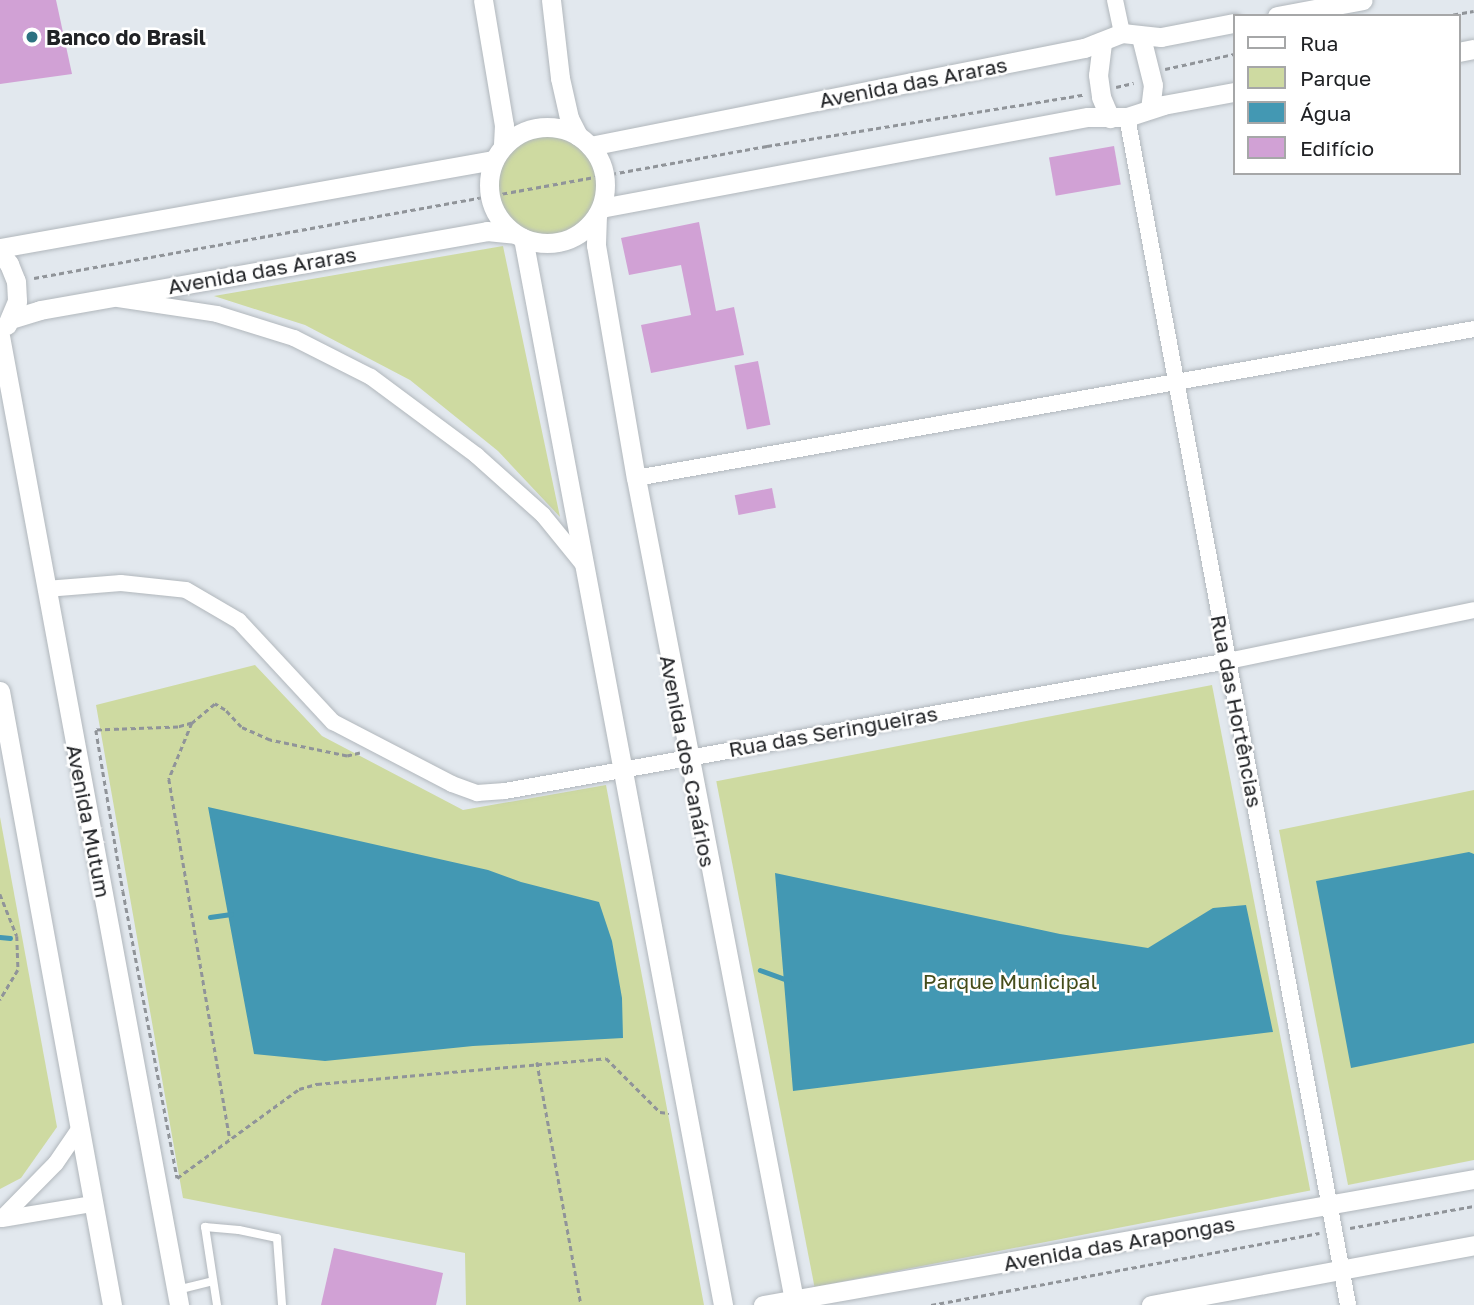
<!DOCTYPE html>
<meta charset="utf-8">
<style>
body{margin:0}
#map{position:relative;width:1474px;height:1305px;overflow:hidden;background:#e2e8ee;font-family:"Golos Text",sans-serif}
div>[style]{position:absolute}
.green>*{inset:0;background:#cedaa1;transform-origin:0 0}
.round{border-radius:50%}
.water>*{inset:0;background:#4398b3}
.stream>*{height:4.5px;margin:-2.25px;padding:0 2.25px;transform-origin:2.25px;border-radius:2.25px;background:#4398b3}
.building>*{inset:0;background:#d1a1d5;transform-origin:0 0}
.path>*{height:2.5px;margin-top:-1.25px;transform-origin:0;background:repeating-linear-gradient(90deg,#909499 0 5px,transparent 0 8.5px)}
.roads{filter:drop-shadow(0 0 2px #b1b7bc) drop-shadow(0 0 2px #b1b7bc)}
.service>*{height:8px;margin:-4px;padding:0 4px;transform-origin:4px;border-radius:4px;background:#fff}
.minor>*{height:16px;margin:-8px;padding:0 8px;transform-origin:8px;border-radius:8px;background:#fff}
.tertiary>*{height:19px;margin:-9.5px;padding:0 9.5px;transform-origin:9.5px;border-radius:9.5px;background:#fff}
.tertiary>.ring{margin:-9.5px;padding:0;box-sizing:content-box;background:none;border:19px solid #fff;border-radius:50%}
.dots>*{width:19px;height:19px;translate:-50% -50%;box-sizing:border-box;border:4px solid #fff;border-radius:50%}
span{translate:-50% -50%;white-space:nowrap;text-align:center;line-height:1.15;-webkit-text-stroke:5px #fff;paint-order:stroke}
.poi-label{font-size:21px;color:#202225;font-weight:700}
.left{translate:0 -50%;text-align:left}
.street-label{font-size:21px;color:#202225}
.park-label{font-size:21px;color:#454d1b}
.legend{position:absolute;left:1233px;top:14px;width:228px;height:161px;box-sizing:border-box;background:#fff;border:2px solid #a6a7a8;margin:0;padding:9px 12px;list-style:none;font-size:21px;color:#202225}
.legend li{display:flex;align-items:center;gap:14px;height:35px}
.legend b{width:35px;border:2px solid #a6a7a8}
</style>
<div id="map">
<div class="green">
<div class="round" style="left:497px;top:135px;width:100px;height:100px"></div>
<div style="clip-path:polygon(503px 246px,560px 517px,498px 451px,410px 380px,305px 325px,214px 296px)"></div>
<div style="clip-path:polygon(255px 665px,322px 736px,463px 810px,606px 785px,704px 1305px,466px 1305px,465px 1253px,183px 1198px,96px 705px)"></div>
<div style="left:1212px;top:685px;width:515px;height:505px;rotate:79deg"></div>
<div style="clip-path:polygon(1474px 790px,1474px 1160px,1348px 1185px,1279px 830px)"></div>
<div style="clip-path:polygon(0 817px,57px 1127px,21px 1178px,0 1189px)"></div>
</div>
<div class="water">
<div style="clip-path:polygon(208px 807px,488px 870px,521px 882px,599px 902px,612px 941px,622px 998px,623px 1038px,473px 1046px,325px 1061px,254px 1054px)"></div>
<div style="clip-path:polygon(1469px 852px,1474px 854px,1474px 1043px,1351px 1068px,1316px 881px)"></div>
<div style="clip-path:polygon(775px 873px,1060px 934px,1148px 948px,1213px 908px,1246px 905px,1273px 1032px,793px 1091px)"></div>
</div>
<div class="stream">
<div style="left:210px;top:917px;width:21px;rotate:-8deg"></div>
<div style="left:0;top:937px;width:10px;rotate:6deg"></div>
<div style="left:760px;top:970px;width:30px;rotate:20deg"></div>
</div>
<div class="building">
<div style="clip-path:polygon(0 0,56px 0,72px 74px,0 84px)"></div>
<div style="left:1114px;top:146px;width:39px;height:66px;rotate:80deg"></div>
<div style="clip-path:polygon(699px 222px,716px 311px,734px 307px,744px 355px,651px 373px,641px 325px,691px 315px,681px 265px,629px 275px,621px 238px)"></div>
<div style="left:758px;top:361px;width:65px;height:24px;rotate:79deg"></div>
<div style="left:772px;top:488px;width:20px;height:38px;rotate:79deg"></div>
<div style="clip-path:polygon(334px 1248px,443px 1273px,436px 1305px,321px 1305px)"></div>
</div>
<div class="path">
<div style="left:1445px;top:16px;width:29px;rotate:-10deg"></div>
<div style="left:1165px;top:69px;width:71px;rotate:-12.3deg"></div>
<div style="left:1116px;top:87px;width:18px;rotate:-13deg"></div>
<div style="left:34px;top:278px;width:745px;rotate:-10.21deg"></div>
<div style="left:767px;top:146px;width:320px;rotate:-9.2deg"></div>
<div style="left:192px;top:723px;width:61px;rotate:112.3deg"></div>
<div style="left:169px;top:779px;width:365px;rotate:80.4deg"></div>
<div style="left:360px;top:753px;width:13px;rotate:167deg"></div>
<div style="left:347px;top:756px;width:79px;rotate:-168.3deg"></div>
<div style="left:270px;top:740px;width:32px;rotate:-156deg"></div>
<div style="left:241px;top:727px;width:23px;rotate:-133deg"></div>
<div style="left:225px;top:710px;width:12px;rotate:-149deg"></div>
<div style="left:215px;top:704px;width:30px;rotate:140deg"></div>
<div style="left:192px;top:723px;width:15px;rotate:164deg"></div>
<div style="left:178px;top:727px;width:82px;rotate:177.9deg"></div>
<div style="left:96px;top:730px;width:163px;rotate:80.5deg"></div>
<div style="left:123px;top:891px;width:292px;rotate:79.3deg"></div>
<div style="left:177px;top:1178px;width:151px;rotate:-36.1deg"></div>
<div style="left:299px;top:1089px;width:19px;rotate:-16deg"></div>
<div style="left:317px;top:1084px;width:290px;rotate:-5.1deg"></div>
<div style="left:606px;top:1058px;width:76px;rotate:45deg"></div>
<div style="left:660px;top:1112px;width:9px;rotate:6deg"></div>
<div style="left:0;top:894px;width:45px;rotate:68deg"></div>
<div style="left:17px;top:936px;width:34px;rotate:88deg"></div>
<div style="left:18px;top:970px;width:35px;rotate:121deg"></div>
<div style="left:537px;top:1062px;width:247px;rotate:79.7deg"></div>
<div style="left:1350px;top:1228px;width:126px;rotate:-10.1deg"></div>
<div style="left:931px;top:1305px;width:395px;rotate:-10.5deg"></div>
</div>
<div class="roads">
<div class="service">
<div style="left:177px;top:1290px;width:37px;rotate:-14deg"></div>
<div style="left:217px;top:1305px;width:79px;rotate:-98.7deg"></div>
<div style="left:205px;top:1227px;width:34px;rotate:5deg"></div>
<div style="left:239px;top:1230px;width:39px;rotate:12deg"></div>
<div style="left:277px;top:1238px;width:67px;rotate:85.7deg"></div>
</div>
<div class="minor">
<div style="left:1115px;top:0;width:34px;rotate:78deg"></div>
<div style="left:1127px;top:117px;width:1208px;rotate:79.46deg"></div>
<div style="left:118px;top:299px;width:100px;rotate:8.6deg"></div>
<div style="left:217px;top:314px;width:81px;rotate:17.3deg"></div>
<div style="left:294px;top:338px;width:86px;rotate:26.9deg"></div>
<div style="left:371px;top:377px;width:131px;rotate:36.6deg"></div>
<div style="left:476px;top:455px;width:90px;rotate:41.8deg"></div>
<div style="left:543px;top:515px;width:63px;rotate:50.8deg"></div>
<div style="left:636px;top:478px;width:851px;rotate:-10.08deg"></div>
<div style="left:46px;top:589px;width:75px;rotate:-4.6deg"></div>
<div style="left:121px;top:583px;width:65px;rotate:6.1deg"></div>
<div style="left:186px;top:590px;width:61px;rotate:30.3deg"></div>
<div style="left:239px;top:621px;width:138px;rotate:47.1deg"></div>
<div style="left:333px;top:722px;width:134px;rotate:27.5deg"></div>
<div style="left:452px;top:784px;width:27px;rotate:20deg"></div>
<div style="left:477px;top:793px;width:28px;rotate:-4deg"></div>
<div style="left:505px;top:791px;width:735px;rotate:-10.19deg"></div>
<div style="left:1228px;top:661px;width:251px;rotate:-11.7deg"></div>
<div style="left:1px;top:1219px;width:78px;rotate:-45.5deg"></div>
<div style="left:56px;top:1163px;width:42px;rotate:-55.6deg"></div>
<div style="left:2px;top:1219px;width:92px;rotate:-9.4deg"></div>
</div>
<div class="tertiary">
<div style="left:483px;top:0;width:127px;rotate:80.5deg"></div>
<div style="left:504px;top:125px;width:22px;rotate:93deg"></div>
<div style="left:551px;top:0;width:79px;rotate:83.4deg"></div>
<div style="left:560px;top:78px;width:41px;rotate:77.3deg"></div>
<div style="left:569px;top:118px;width:20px;rotate:63deg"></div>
<div style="left:1277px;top:16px;width:87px;rotate:-10.5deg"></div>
<div style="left:1141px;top:37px;width:49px;rotate:76deg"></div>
<div style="left:1153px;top:85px;width:24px;rotate:97deg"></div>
<div style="left:1102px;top:43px;width:32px;rotate:97deg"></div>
<div style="left:1098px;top:75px;width:22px;rotate:82deg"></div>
<div style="left:1101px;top:97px;width:23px;rotate:67deg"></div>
<div style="left:1458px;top:52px;width:16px;rotate:-11deg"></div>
<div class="ring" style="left:489px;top:127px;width:97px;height:97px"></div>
<div style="left:590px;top:146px;width:504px;rotate:-11.22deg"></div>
<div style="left:1084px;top:48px;width:41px;rotate:-21.5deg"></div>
<div style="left:1122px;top:33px;width:39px;rotate:6deg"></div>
<div style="left:1161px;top:37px;width:74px;rotate:-10.9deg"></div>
<div style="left:601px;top:208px;width:495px;rotate:-10.6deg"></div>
<div style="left:1088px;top:117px;width:39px"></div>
<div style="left:1127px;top:117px;width:38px;rotate:-18deg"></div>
<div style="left:1163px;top:105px;width:72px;rotate:-10.4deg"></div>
<div style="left:597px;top:215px;width:30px;rotate:92deg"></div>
<div style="left:596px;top:245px;width:236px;rotate:80.3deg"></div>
<div style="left:636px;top:478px;width:842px;rotate:79.12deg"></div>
<div style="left:523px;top:238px;width:1086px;rotate:79.38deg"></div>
<div style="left:0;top:248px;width:502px;rotate:-10.1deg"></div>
<div style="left:0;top:252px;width:15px;rotate:53deg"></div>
<div style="left:9px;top:264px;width:18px;rotate:68deg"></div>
<div style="left:16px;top:281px;width:20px;rotate:87deg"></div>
<div style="left:17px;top:301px;width:26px;rotate:113deg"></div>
<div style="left:11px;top:319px;width:30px;rotate:-17deg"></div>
<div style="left:40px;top:310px;width:454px;rotate:-10deg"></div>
<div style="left:487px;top:231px;width:28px;rotate:6deg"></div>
<div style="left:0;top:336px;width:985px;rotate:79.53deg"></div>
<div style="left:0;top:691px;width:624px;rotate:79.66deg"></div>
<div style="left:763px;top:1305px;width:722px;rotate:-10.05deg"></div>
<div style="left:1151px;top:1305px;width:329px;rotate:-10.5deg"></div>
</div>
</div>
<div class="dots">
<div style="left:32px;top:37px;background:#2d7181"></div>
</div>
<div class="poi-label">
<span class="left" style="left:46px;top:37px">Banco do Brasil</span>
</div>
<div class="street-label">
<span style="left:913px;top:82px;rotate:-11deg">Avenida das Araras</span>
<span style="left:262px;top:270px;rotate:-10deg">Avenida das Araras</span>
<span style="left:1237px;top:711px;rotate:79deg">Rua das Hortências</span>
<span style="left:833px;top:731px;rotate:-10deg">Rua das Seringueiras</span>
<span style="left:688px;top:761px;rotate:79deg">Avenida dos Canários</span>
<span style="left:89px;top:821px;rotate:79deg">Avenida Mutum</span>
<span style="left:1119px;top:1243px;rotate:-10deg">Avenida das Arapongas</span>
</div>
<div class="park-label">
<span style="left:1010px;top:981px">Parque Municipal</span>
</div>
<ul class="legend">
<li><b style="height:9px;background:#fff"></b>Rua</li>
<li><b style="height:19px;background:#cedaa1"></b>Parque</li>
<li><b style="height:19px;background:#4398b3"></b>Água</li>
<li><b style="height:19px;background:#d1a1d5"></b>Edifício</li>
</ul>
</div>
